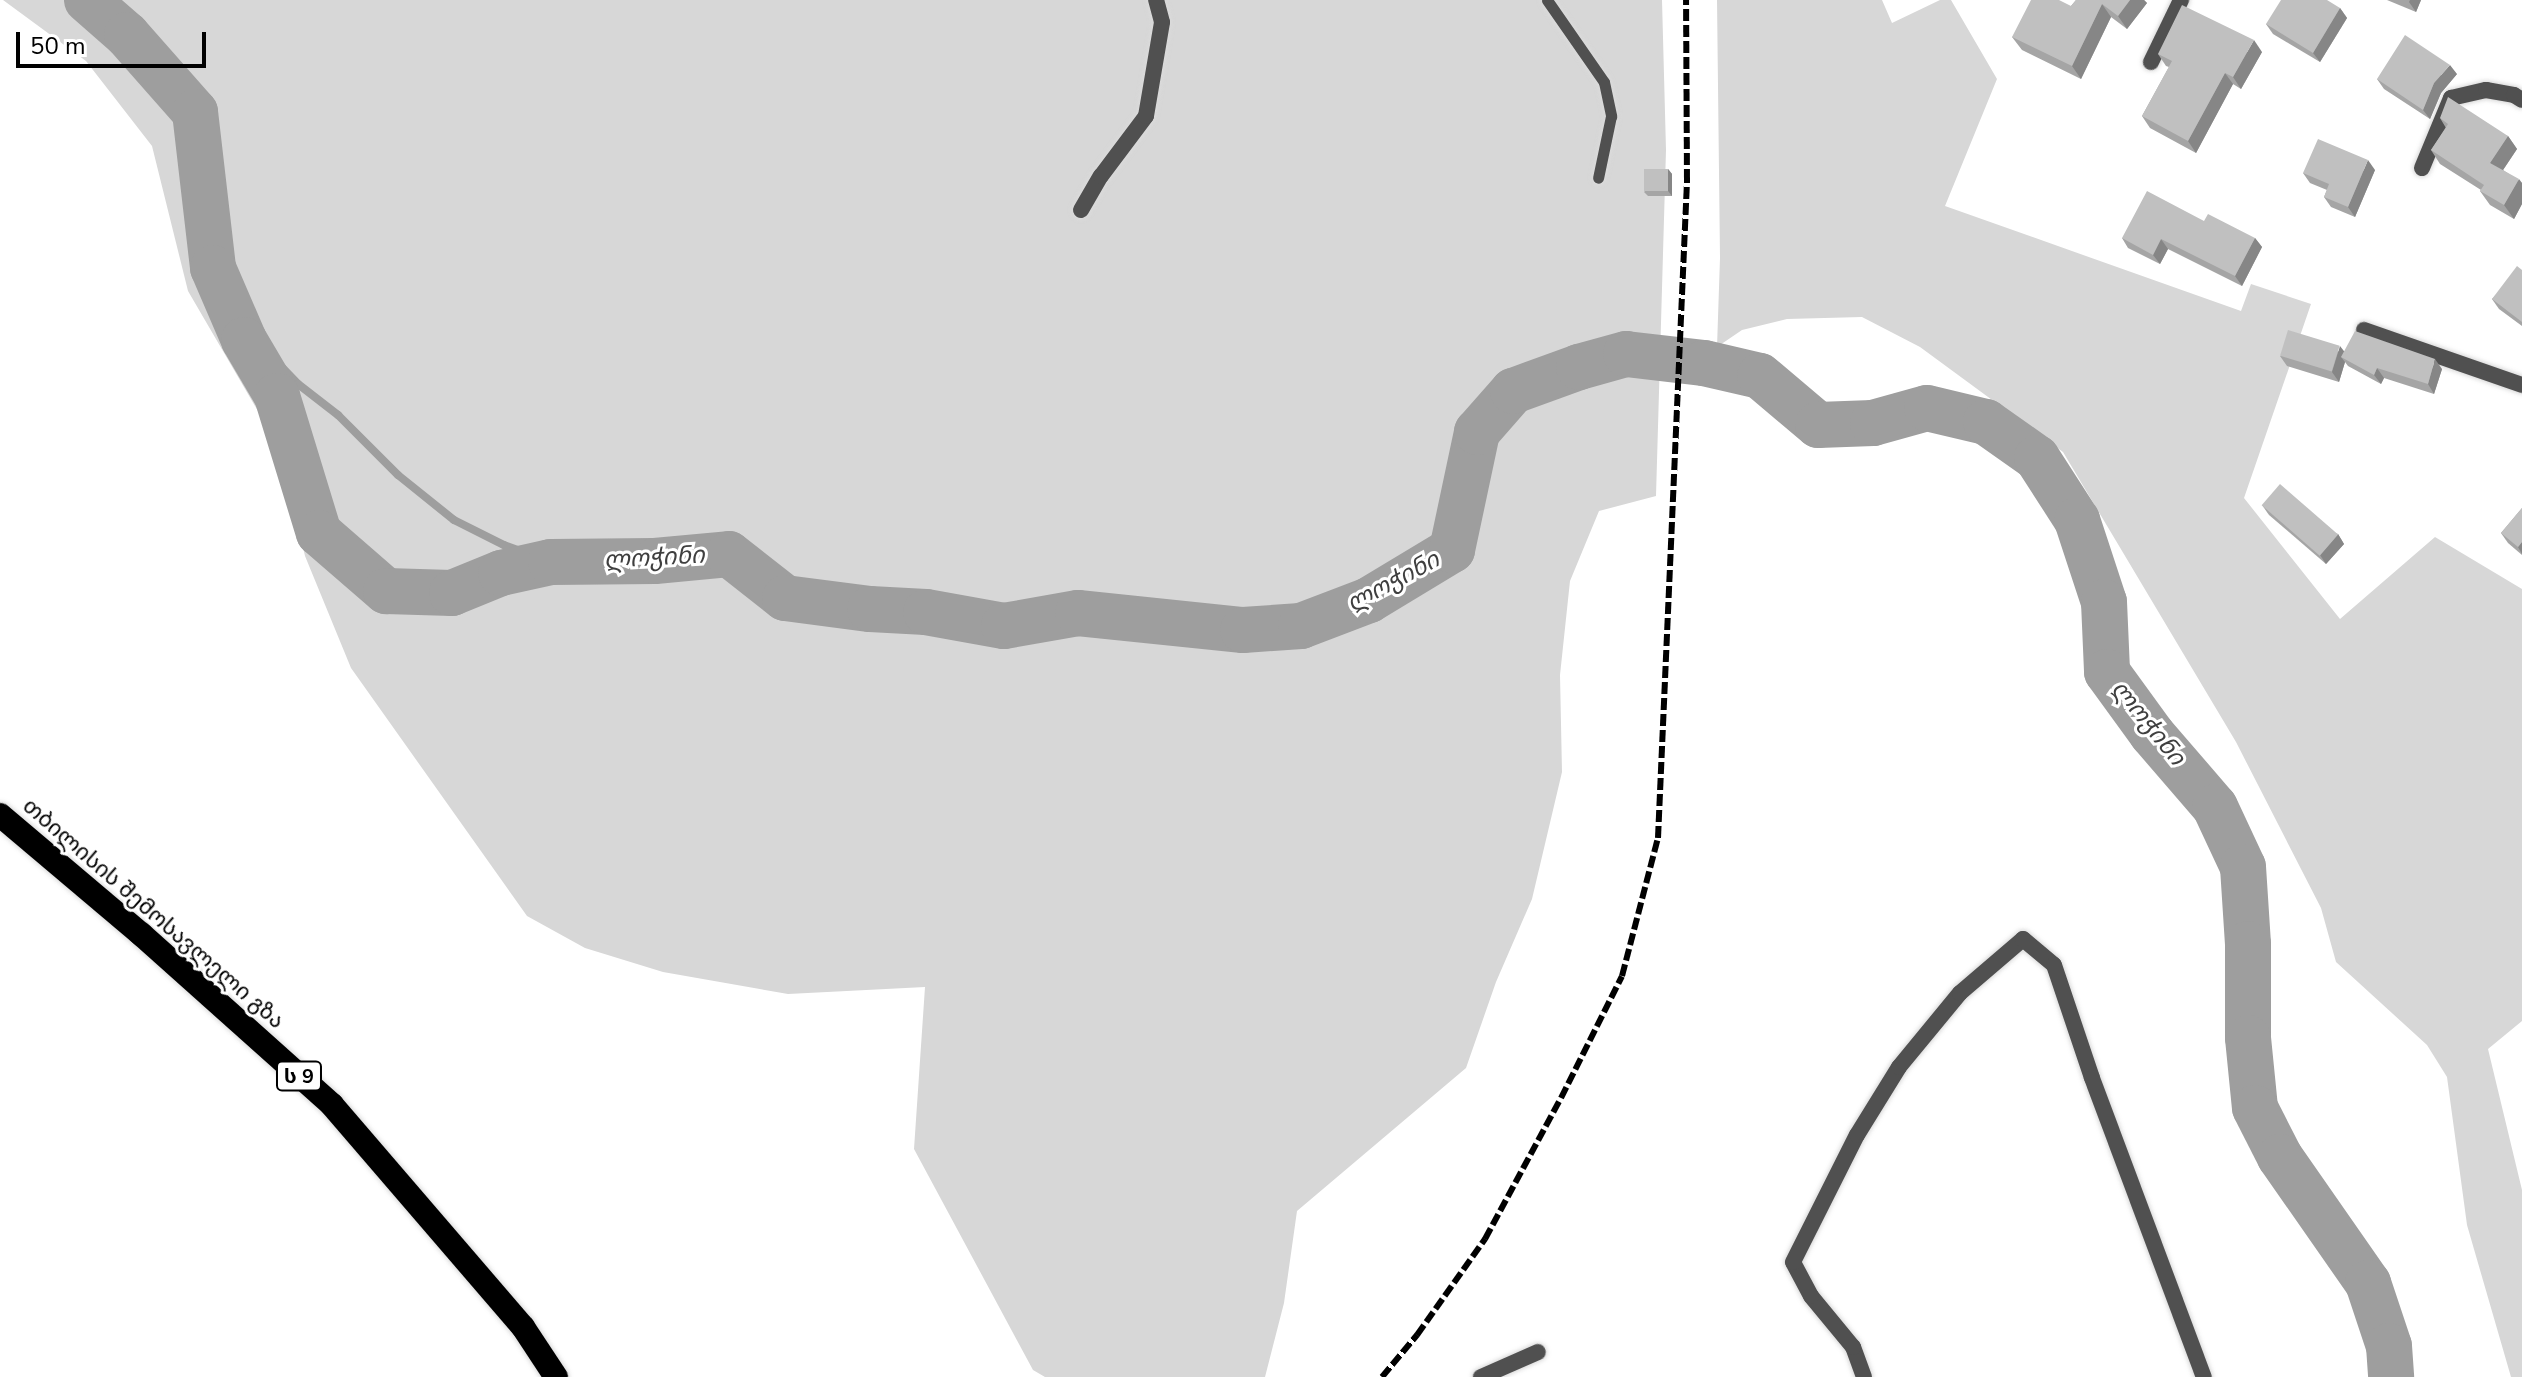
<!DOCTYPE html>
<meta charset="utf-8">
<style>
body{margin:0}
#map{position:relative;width:2522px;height:1377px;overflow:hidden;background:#fff;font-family:"Nunito Sans","Noto Sans Georgian",sans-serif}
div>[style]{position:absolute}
.green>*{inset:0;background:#d7d7d7}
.stream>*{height:8px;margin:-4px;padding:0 4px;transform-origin:4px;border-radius:4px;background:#9e9e9e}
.river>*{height:46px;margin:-23px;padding:0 23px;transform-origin:23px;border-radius:23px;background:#9e9e9e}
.roads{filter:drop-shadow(0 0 2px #dbdbdb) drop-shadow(0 0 2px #dbdbdb)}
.lane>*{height:11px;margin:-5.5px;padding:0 5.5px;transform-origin:5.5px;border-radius:5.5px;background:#505050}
.street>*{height:16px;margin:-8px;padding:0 8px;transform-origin:8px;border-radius:8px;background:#505050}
.highway>*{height:24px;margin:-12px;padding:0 12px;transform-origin:12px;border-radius:12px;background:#000}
.rail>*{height:6px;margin-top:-3px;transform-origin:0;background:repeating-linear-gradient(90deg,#000 0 12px,transparent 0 16px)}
.wall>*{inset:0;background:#a5a5a5}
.shaded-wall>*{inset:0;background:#868686}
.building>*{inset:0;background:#c0c0c0;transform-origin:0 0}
span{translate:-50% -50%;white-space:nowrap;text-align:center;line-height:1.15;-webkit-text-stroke:6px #fff;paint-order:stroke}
.shield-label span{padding:2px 6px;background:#fff;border:2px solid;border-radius:6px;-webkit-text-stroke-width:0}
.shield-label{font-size:20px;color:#000;font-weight:700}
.street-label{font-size:22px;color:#000}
.water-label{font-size:24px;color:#3f3f3f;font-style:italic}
.scale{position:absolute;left:16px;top:32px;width:190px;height:36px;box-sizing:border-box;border:4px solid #000;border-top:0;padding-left:10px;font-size:24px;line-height:28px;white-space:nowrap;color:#000;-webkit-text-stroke:6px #fff;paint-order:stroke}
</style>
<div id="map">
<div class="green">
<div style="clip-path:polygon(3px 0,1662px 0,1666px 150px,1656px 496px,1599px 511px,1570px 581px,1560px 675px,1562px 772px,1532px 899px,1496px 982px,1466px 1068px,1297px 1211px,1284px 1303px,1265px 1377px,1045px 1377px,1033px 1370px,914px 1149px,925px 987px,788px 994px,663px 972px,585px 948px,527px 916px,351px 668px,305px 556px,280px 449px,188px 291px,152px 146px,86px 61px)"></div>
<div style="clip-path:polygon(1717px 0,1882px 0,1892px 23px,1940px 0,1951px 0,1997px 79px,1945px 206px,2241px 311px,2251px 284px,2311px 304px,2244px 498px,2340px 619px,2435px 537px,2522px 589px,2522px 1021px,2488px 1049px,2522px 1190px,2522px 1377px,2511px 1377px,2467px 1225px,2447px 1077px,2427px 1045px,2336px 962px,2321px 908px,2236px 742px,2063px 452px,1920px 347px,1862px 317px,1787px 319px,1742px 330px,1717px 347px,1720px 258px)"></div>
</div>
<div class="stream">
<div style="left:244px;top:340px;width:36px;rotate:32deg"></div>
<div style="left:274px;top:359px;width:35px;rotate:46deg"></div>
<div style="left:298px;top:384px;width:51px;rotate:37.8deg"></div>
<div style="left:338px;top:415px;width:85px;rotate:45deg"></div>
<div style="left:398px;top:475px;width:72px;rotate:38.8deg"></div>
<div style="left:454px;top:520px;width:56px;rotate:26.6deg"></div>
<div style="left:504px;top:545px;width:50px;rotate:19.9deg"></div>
</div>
<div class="river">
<div style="left:87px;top:0;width:53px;rotate:41.2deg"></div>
<div style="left:127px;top:35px;width:103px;rotate:48.6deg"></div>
<div style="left:195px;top:112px;width:157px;rotate:83.4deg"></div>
<div style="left:213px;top:268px;width:78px;rotate:66.7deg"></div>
<div style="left:244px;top:340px;width:65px;rotate:59.5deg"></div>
<div style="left:277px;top:396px;width:143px;rotate:73deg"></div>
<div style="left:319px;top:533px;width:89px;rotate:40.9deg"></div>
<div style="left:386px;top:591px;width:66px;rotate:1.7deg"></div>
<div style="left:452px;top:593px;width:53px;rotate:-22.2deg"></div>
<div style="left:501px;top:573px;width:51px;rotate:-12.4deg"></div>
<div style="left:551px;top:562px;width:104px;rotate:-0.6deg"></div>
<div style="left:655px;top:561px;width:74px;rotate:-5.4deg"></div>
<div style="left:729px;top:554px;width:71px;rotate:38.2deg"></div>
<div style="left:785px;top:598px;width:86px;rotate:7.4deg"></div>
<div style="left:870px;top:609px;width:56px;rotate:3.1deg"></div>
<div style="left:926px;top:612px;width:79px;rotate:10.2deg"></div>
<div style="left:1004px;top:626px;width:75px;rotate:-10deg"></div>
<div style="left:1078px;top:613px;width:166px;rotate:5.9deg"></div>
<div style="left:1243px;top:630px;width:58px;rotate:-3.9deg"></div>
<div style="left:1301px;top:626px;width:73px;rotate:-20.9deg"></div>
<div style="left:1369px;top:600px;width:97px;rotate:-31.1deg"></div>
<div style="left:1452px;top:550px;width:121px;rotate:-78deg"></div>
<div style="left:1477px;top:432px;width:55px;rotate:-48.7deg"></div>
<div style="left:1513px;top:391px;width:70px;rotate:-20deg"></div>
<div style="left:1579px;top:367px;width:49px;rotate:-15.5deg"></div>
<div style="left:1626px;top:354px;width:79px;rotate:6.6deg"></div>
<div style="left:1704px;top:363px;width:57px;rotate:13.1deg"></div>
<div style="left:1760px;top:376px;width:76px;rotate:40.2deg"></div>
<div style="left:1818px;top:425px;width:55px;rotate:-2.1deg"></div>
<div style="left:1873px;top:423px;width:56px;rotate:-15.5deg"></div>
<div style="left:1927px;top:408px;width:61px;rotate:13.3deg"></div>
<div style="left:1986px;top:422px;width:62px;rotate:35.2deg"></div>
<div style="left:2037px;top:458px;width:74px;rotate:57.2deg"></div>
<div style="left:2077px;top:520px;width:86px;rotate:71.8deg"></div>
<div style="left:2104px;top:602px;width:70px;rotate:87.5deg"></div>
<div style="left:2107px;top:672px;width:77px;rotate:54deg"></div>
<div style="left:2152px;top:734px;width:96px;rotate:49.2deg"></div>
<div style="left:2215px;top:807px;width:66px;rotate:65deg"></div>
<div style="left:2243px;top:867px;width:77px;rotate:86.3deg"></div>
<div style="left:2248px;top:944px;width:94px;rotate:90deg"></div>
<div style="left:2248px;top:1038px;width:70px;rotate:84.3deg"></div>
<div style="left:2255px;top:1108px;width:55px;rotate:63deg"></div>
<div style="left:2280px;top:1157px;width:154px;rotate:55.1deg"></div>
<div style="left:2368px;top:1283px;width:66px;rotate:71.6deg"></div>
<div style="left:2389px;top:1346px;width:31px;rotate:86deg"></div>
</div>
<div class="roads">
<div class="lane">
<div style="left:1547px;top:0;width:100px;rotate:55.2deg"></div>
<div style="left:1604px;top:82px;width:35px;rotate:78deg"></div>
<div style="left:1611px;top:116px;width:63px;rotate:101.8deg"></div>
</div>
<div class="street">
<div style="left:2151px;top:62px;width:69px;rotate:-64.2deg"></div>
<div style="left:2422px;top:168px;width:76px;rotate:-67.5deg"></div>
<div style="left:2451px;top:98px;width:36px;rotate:-13deg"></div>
<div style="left:2486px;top:90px;width:28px;rotate:10deg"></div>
<div style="left:2514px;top:95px;width:9px;rotate:32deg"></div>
<div style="left:1081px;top:210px;width:39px;rotate:-60deg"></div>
<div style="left:1101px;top:176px;width:75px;rotate:-53.1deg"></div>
<div style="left:1146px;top:116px;width:95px;rotate:-80.3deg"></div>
<div style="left:1162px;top:22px;width:23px;rotate:-105deg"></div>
<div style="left:2364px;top:330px;width:167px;rotate:19.2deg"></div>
<div style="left:1481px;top:1377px;width:62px;rotate:-23.7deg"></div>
<div style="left:1864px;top:1377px;width:32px;rotate:-110deg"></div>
<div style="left:1853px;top:1347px;width:66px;rotate:-129.5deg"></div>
<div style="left:1811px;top:1296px;width:38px;rotate:-118deg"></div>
<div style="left:1793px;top:1262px;width:142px;rotate:-63.3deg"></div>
<div style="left:1857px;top:1135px;width:80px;rotate:-58.3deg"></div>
<div style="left:1899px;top:1067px;width:96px;rotate:-50.5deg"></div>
<div style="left:1960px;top:993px;width:83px;rotate:-40.6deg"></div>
<div style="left:2023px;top:939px;width:40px;rotate:40deg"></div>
<div style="left:2054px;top:965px;width:119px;rotate:71.4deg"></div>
<div style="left:2092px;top:1078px;width:319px;rotate:69.5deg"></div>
</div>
<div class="highway">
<div style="left:0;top:815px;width:185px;rotate:40.2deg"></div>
<div style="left:141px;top:934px;width:256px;rotate:41.8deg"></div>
<div style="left:332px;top:1105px;width:293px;rotate:49.3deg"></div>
<div style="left:523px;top:1327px;width:60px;rotate:56.6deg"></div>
</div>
</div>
<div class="rail">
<div style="left:1382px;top:1377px;width:55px;rotate:-50.2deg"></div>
<div style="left:1417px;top:1335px;width:118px;rotate:-54.7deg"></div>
<div style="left:1485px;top:1239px;width:160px;rotate:-61.7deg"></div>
<div style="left:1561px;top:1098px;width:136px;rotate:-63.4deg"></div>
<div style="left:1622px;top:976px;width:143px;rotate:-75.4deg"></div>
<div style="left:1658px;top:838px;width:658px;rotate:-87.47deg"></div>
<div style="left:1687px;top:181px;width:181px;rotate:-90.3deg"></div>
</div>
<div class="wall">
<div style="clip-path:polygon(2076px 0,2144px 0,2147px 3px,2127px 29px,2111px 17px,2081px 79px,2022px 50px,2012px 37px,2071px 6px)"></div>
<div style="clip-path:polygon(2387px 0,2421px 0,2416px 12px)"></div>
<div style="clip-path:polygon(2340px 8px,2347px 18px,2320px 62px,2273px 34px,2266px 24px)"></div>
<div style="clip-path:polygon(2262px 52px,2241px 89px,2233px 84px,2196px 153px,2150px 128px,2142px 116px,2169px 67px,2166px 66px,2158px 54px)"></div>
<div style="clip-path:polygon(2457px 74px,2441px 93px,2430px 119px,2384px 89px,2377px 79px)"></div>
<div style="clip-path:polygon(2440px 118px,2508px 136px,2517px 149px,2503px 170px,2522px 183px,2522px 204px,2514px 219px,2490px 205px,2480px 191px,2481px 190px,2440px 164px,2431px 150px,2446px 128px)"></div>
<div style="clip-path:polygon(1668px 169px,1672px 174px,1672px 196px,1648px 196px,1644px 192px)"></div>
<div style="clip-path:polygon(2375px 170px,2355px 217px,2331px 207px,2324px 197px,2327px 190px,2310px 183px,2303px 173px)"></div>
<div style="clip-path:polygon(2122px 238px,2255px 238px,2262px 247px,2242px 286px,2168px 249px,2160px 264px,2128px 248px)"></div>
<div style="clip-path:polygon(2522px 270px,2522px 326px,2499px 309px,2492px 299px)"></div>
<div style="clip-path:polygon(2344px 351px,2442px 369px,2434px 394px,2384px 378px,2381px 384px,2348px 366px,2345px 362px,2339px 382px,2287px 366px,2280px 356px)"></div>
<div style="clip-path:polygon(2262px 505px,2338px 534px,2344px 544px,2326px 564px,2269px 515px)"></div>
<div style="clip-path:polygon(2522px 508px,2522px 555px,2508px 543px,2501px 533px)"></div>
</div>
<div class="shaded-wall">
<div style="clip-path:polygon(2130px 0,2144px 0,2147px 3px,2127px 29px,2118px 16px)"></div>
<div style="clip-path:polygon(2410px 0,2421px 0,2416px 12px,2409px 2px)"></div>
<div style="clip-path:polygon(2102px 4px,2111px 17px,2081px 79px,2072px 66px)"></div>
<div style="clip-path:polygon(2340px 8px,2347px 18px,2320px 62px,2313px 53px)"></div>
<div style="clip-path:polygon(2254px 40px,2262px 52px,2241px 89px,2233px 77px)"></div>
<div style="clip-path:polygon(2450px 65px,2457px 74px,2441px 93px,2430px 119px,2423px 110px,2434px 83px)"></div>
<div style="clip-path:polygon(2225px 73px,2233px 84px,2196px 153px,2188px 141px)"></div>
<div style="clip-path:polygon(2508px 136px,2517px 149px,2499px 176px,2490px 163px)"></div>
<div style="clip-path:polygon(2368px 160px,2375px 170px,2355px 217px,2348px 207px)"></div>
<div style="clip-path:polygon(1668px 169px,1672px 174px,1672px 196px,1668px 191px)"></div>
<div style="clip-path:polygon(2519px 179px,2522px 183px,2522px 204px,2514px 219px,2504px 205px)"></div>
<div style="clip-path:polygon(2255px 238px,2262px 247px,2242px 286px,2235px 276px)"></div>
<div style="clip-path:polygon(2161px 239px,2168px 249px,2160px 264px,2153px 255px)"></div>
<div style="clip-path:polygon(2340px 346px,2347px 355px,2341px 357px,2345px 362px,2339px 382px,2332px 372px)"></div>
<div style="clip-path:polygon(2435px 359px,2442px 369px,2434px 394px,2428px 384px)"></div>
<div style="clip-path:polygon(2377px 368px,2384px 378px,2381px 384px,2374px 375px)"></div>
<div style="clip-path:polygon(2338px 534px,2344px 544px,2326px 564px,2320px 555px)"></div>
<div style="clip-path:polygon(2522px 542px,2522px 554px,2518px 547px)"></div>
</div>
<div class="building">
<div style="clip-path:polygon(2031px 0,2059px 0,2071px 6px,2076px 0,2130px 0,2118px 16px,2102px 4px,2072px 66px,2012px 37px)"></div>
<div style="clip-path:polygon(2281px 0,2327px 0,2340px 8px,2313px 53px,2266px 24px)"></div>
<div style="clip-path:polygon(2182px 5px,2254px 40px,2233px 77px,2225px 73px,2188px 141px,2142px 116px,2172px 61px,2158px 54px)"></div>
<div style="clip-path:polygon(2405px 35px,2450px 65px,2434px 83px,2423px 110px,2377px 79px)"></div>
<div style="clip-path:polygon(2448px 97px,2508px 136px,2490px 163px,2519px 179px,2504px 205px,2480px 191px,2484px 185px,2431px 150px,2448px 124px,2440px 118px)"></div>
<div style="clip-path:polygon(2318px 139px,2368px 160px,2348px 207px,2324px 197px,2329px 184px,2303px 173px)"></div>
<div style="left:1668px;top:169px;width:22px;height:24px;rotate:90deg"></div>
<div style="clip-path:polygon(2147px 191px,2204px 221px,2208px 214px,2255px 238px,2235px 276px,2161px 239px,2153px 255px,2122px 238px)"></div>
<div style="clip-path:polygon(2517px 266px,2522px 270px,2522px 322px,2492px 299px)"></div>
<div style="left:2288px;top:330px;width:54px;height:27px;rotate:17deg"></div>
<div style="clip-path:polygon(2355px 331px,2435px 359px,2428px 384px,2377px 368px,2374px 375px,2341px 357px)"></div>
<div style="left:2280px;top:484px;width:77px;height:28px;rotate:41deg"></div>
<div style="clip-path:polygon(2522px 508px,2522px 542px,2518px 547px,2501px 533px)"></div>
</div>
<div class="shield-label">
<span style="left:299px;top:1076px">ს 9</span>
</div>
<div class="street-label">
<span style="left:153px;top:914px;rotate:41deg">თბილისის შემოსავლელი გზა</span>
</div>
<div class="water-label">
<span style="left:654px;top:558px;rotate:-3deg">ლოჭინი</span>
<span style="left:1393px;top:582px;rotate:-28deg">ლოჭინი</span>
<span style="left:2148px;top:723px;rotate:51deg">ლოჭინი</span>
</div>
<div class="scale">50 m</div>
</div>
